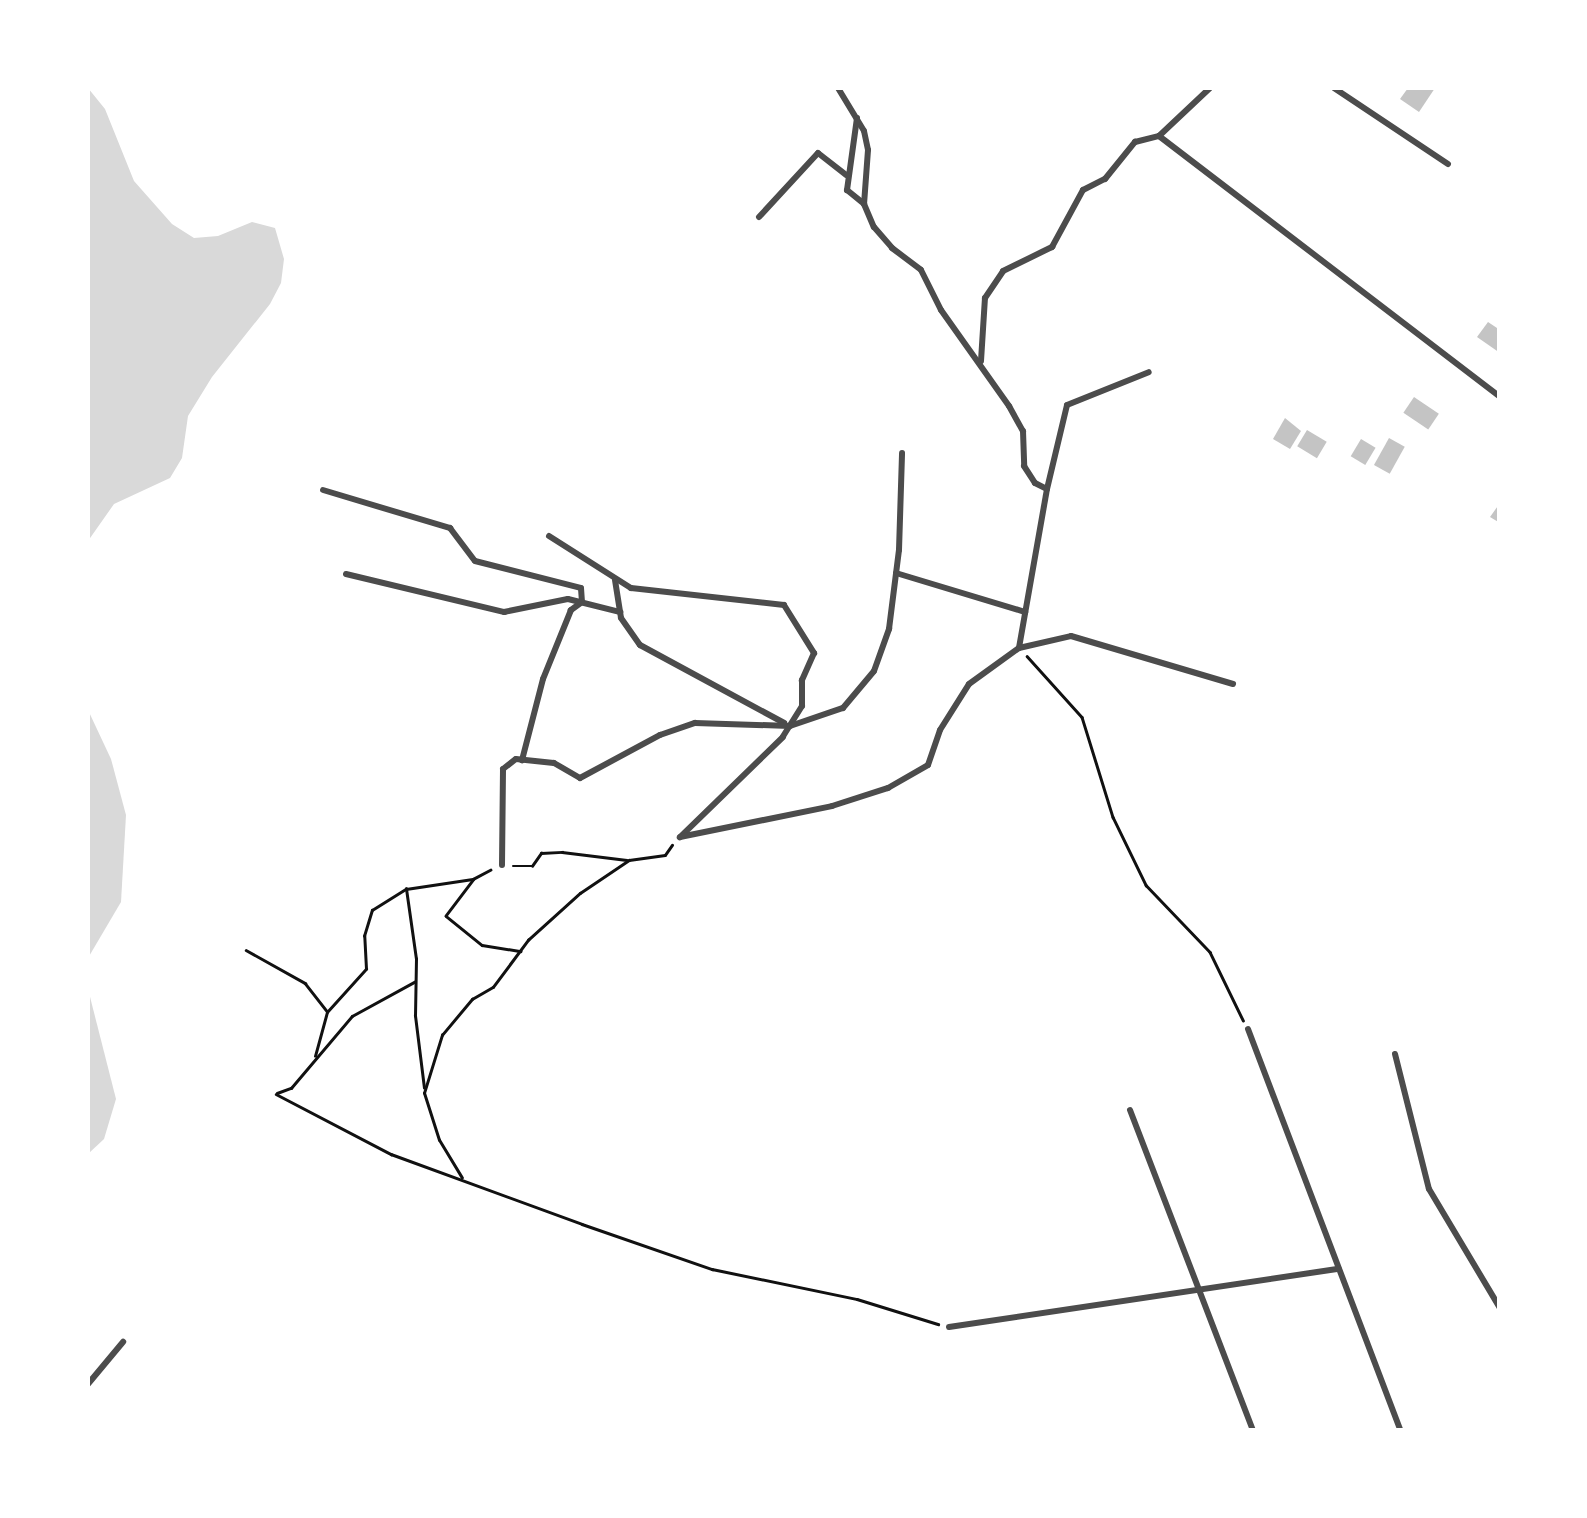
<!DOCTYPE html>
<style>
body{margin:0}
#map{position:relative;width:1587px;height:1518px;overflow:hidden;background:#fff;font-family:Karla,sans-serif}
div>[style]{position:absolute}
.water>*{inset:0;background:#d9d9d9}
.building>*{inset:0;background:#c4c4c4;transform-origin:0 0}
.path>*{height:2.5px;margin:-1.25px;padding:0 1.25px;transform-origin:1.25px;border-radius:1.25px;background:#111}
.minor>*{height:6px;margin:-3px;padding:0 3px;transform-origin:3px;border-radius:3px;background:#4c4c4c}
span{translate:-50% -50%;white-space:nowrap;text-align:center;line-height:1.15;-webkit-text-stroke:10px #fff;paint-order:stroke}
.frame{position:absolute;inset:0;border:90px solid #fff;pointer-events:none}
</style>
<div id="map">
<div class="water">
<div style="clip-path:polygon(88px 88px,105px 109px,134px 181px,172px 224px,194px 238px,218px 236px,252px 222px,275px 228px,284px 259px,281px 283px,270px 304px,212px 377px,188px 416px,182px 458px,170px 478px,114px 504px,88px 541px)"></div>
<div style="clip-path:polygon(88px 710px,111px 759px,126px 815px,121px 902px,88px 958px)"></div>
<div style="clip-path:polygon(88px 989px,116px 1099px,104px 1139px,88px 1154px)"></div>
</div>
<div class="building">
<div style="clip-path:polygon(1408px 88px,1435px 88px,1419px 112px,1400px 99px)"></div>
<div style="clip-path:polygon(1488px 322px,1500px 330px,1500px 353px,1477px 337px)"></div>
<div style="left:1414px;top:397px;width:30px;height:19px;rotate:34deg"></div>
<div style="clip-path:polygon(1285px 418px,1301px 431px,1290px 449px,1273px 439px)"></div>
<div style="left:1307px;top:430px;width:23px;height:19px;rotate:31deg"></div>
<div style="left:1389px;top:438px;width:18px;height:31px;rotate:29deg"></div>
<div style="left:1361px;top:439px;width:17px;height:20px;rotate:31deg"></div>
<div style="clip-path:polygon(1500px 503px,1500px 523px,1490px 517px)"></div>
</div>
<div class="path">
<div style="left:1027px;top:656px;width:82px;rotate:48deg"></div>
<div style="left:1082px;top:717px;width:105px;rotate:72.8deg"></div>
<div style="left:1113px;top:817px;width:76px;rotate:64.1deg"></div>
<div style="left:1146px;top:885px;width:93px;rotate:46.3deg"></div>
<div style="left:1210px;top:952px;width:76px;rotate:64.1deg"></div>
<div style="left:513px;top:866px;width:19px"></div>
<div style="left:532px;top:866px;width:16px;rotate:-55deg"></div>
<div style="left:541px;top:853px;width:21px;rotate:-3deg"></div>
<div style="left:562px;top:852px;width:65px;rotate:7deg"></div>
<div style="left:491px;top:870px;width:19px;rotate:152deg"></div>
<div style="left:474px;top:879px;width:46px;rotate:127.1deg"></div>
<div style="left:446px;top:916px;width:46px;rotate:38.9deg"></div>
<div style="left:482px;top:945px;width:39px;rotate:9deg"></div>
<div style="left:246px;top:950px;width:68px;rotate:29.2deg"></div>
<div style="left:305px;top:983px;width:36px;rotate:52deg"></div>
<div style="left:315px;top:1056px;width:46px;rotate:-74.7deg"></div>
<div style="left:327px;top:1012px;width:58px;rotate:-47.8deg"></div>
<div style="left:366px;top:969px;width:33px;rotate:-93deg"></div>
<div style="left:364px;top:936px;width:27px;rotate:-73deg"></div>
<div style="left:372px;top:910px;width:40px;rotate:-32deg"></div>
<div style="left:424px;top:1088px;width:73px;rotate:-97.1deg"></div>
<div style="left:415px;top:1016px;width:57px;rotate:-89deg"></div>
<div style="left:416px;top:959px;width:71px;rotate:-98.1deg"></div>
<div style="left:406px;top:889px;width:67px;rotate:-8.6deg"></div>
<div style="left:277px;top:1093px;width:15px;rotate:-20deg"></div>
<div style="left:291px;top:1088px;width:94px;rotate:-49.7deg"></div>
<div style="left:352px;top:1016px;width:71px;rotate:-28.7deg"></div>
<div style="left:276px;top:1094px;width:130px;rotate:27.6deg"></div>
<div style="left:391px;top:1154px;width:203px;rotate:20.1deg"></div>
<div style="left:582px;top:1224px;width:138px;rotate:19.1deg"></div>
<div style="left:712px;top:1269px;width:148px;rotate:11.7deg"></div>
<div style="left:857px;top:1299px;width:85px;rotate:17.2deg"></div>
<div style="left:462px;top:1178px;width:44px;rotate:-121.2deg"></div>
<div style="left:439px;top:1140px;width:49px;rotate:-107.7deg"></div>
<div style="left:424px;top:1093px;width:61px;rotate:-72.8deg"></div>
<div style="left:442px;top:1035px;width:47px;rotate:-50.2deg"></div>
<div style="left:472px;top:999px;width:24px;rotate:-30deg"></div>
<div style="left:493px;top:987px;width:59px;rotate:-53.3deg"></div>
<div style="left:528px;top:940px;width:70px;rotate:-42.1deg"></div>
<div style="left:580px;top:893px;width:59px;rotate:-34deg"></div>
<div style="left:629px;top:860px;width:36px;rotate:-8deg"></div>
<div style="left:665px;top:855px;width:12px;rotate:-55deg"></div>
</div>
<div class="minor">
<div style="left:838px;top:88px;width:50px;rotate:58.8deg"></div>
<div style="left:864px;top:131px;width:19px;rotate:78deg"></div>
<div style="left:868px;top:150px;width:54px;rotate:94.2deg"></div>
<div style="left:864px;top:204px;width:25px;rotate:67deg"></div>
<div style="left:874px;top:227px;width:28px;rotate:49deg"></div>
<div style="left:892px;top:248px;width:36px;rotate:37deg"></div>
<div style="left:921px;top:270px;width:45px;rotate:63.4deg"></div>
<div style="left:941px;top:310px;width:118px;rotate:54.7deg"></div>
<div style="left:1009px;top:406px;width:29px;rotate:61deg"></div>
<div style="left:1023px;top:431px;width:35px;rotate:88deg"></div>
<div style="left:1024px;top:466px;width:20px;rotate:57deg"></div>
<div style="left:1035px;top:483px;width:13px;rotate:27deg"></div>
<div style="left:1047px;top:489px;width:161px;rotate:100deg"></div>
<div style="left:1334px;top:88px;width:137px;rotate:33.7deg"></div>
<div style="left:857px;top:118px;width:73px;rotate:97.9deg"></div>
<div style="left:847px;top:190px;width:22px;rotate:39deg"></div>
<div style="left:1159px;top:136px;width:429px;rotate:37.4deg"></div>
<div style="left:759px;top:217px;width:87px;rotate:-47.3deg"></div>
<div style="left:818px;top:153px;width:36px;rotate:38deg"></div>
<div style="left:981px;top:361px;width:63px;rotate:-86.4deg"></div>
<div style="left:985px;top:298px;width:32px;rotate:-56deg"></div>
<div style="left:1003px;top:271px;width:55px;rotate:-26.1deg"></div>
<div style="left:1052px;top:247px;width:65px;rotate:-61.5deg"></div>
<div style="left:1083px;top:190px;width:25px;rotate:-27deg"></div>
<div style="left:1105px;top:179px;width:48px;rotate:-51deg"></div>
<div style="left:1135px;top:142px;width:25px;rotate:-14deg"></div>
<div style="left:1159px;top:136px;width:70px;rotate:-43.3deg"></div>
<div style="left:1047px;top:489px;width:86px;rotate:-76.6deg"></div>
<div style="left:1067px;top:405px;width:88px;rotate:-21.9deg"></div>
<div style="left:323px;top:490px;width:133px;rotate:16.7deg"></div>
<div style="left:450px;top:528px;width:41px;rotate:52.9deg"></div>
<div style="left:475px;top:561px;width:109px;rotate:14.3deg"></div>
<div style="left:581px;top:588px;width:14px;rotate:86deg"></div>
<div style="left:582px;top:602px;width:14px;rotate:144deg"></div>
<div style="left:571px;top:610px;width:74px;rotate:112.1deg"></div>
<div style="left:543px;top:679px;width:84px;rotate:104.5deg"></div>
<div style="left:549px;top:536px;width:97px;rotate:32.4deg"></div>
<div style="left:631px;top:588px;width:154px;rotate:6.3deg"></div>
<div style="left:784px;top:605px;width:57px;rotate:58deg"></div>
<div style="left:814px;top:653px;width:30px;rotate:114deg"></div>
<div style="left:802px;top:680px;width:26px;rotate:90deg"></div>
<div style="left:802px;top:706px;width:36px;rotate:122deg"></div>
<div style="left:783px;top:737px;width:144px;rotate:135.8deg"></div>
<div style="left:896px;top:573px;width:135px;rotate:16.8deg"></div>
<div style="left:346px;top:574px;width:163px;rotate:13.5deg"></div>
<div style="left:504px;top:612px;width:65px;rotate:-11.5deg"></div>
<div style="left:568px;top:599px;width:54px;rotate:14deg"></div>
<div style="left:615px;top:580px;width:38px;rotate:81deg"></div>
<div style="left:621px;top:618px;width:33px;rotate:55deg"></div>
<div style="left:640px;top:645px;width:164px;rotate:28.4deg"></div>
<div style="left:680px;top:837px;width:155px;rotate:-11.5deg"></div>
<div style="left:832px;top:806px;width:59px;rotate:-17.8deg"></div>
<div style="left:888px;top:788px;width:46px;rotate:-29.9deg"></div>
<div style="left:928px;top:765px;width:37px;rotate:-71deg"></div>
<div style="left:940px;top:730px;width:54px;rotate:-57.8deg"></div>
<div style="left:969px;top:684px;width:62px;rotate:-35.8deg"></div>
<div style="left:1019px;top:648px;width:53px;rotate:-13deg"></div>
<div style="left:1071px;top:636px;width:169px;rotate:16.5deg"></div>
<div style="left:502px;top:865px;width:96px;rotate:-89.4deg"></div>
<div style="left:503px;top:769px;width:16px;rotate:-38deg"></div>
<div style="left:516px;top:759px;width:38px;rotate:6deg"></div>
<div style="left:554px;top:763px;width:30px;rotate:30deg"></div>
<div style="left:580px;top:778px;width:91px;rotate:-28.3deg"></div>
<div style="left:660px;top:735px;width:37px;rotate:-19deg"></div>
<div style="left:695px;top:723px;width:95px;rotate:1.8deg"></div>
<div style="left:790px;top:726px;width:56px;rotate:-18.8deg"></div>
<div style="left:843px;top:708px;width:48px;rotate:-50deg"></div>
<div style="left:874px;top:671px;width:45px;rotate:-70.3deg"></div>
<div style="left:889px;top:629px;width:80px;rotate:-82.8deg"></div>
<div style="left:899px;top:550px;width:97px;rotate:-88.2deg"></div>
<div style="left:1248px;top:1029px;width:429px;rotate:69.2deg"></div>
<div style="left:1395px;top:1054px;width:139px;rotate:75.9deg"></div>
<div style="left:1429px;top:1189px;width:139px;rotate:59.2deg"></div>
<div style="left:1130px;top:1110px;width:343px;rotate:69deg"></div>
<div style="left:949px;top:1327px;width:394px;rotate:-8.5deg"></div>
<div style="left:88px;top:1384px;width:55px;rotate:-50.2deg"></div>
</div>
<div class="frame"></div>
</div>
